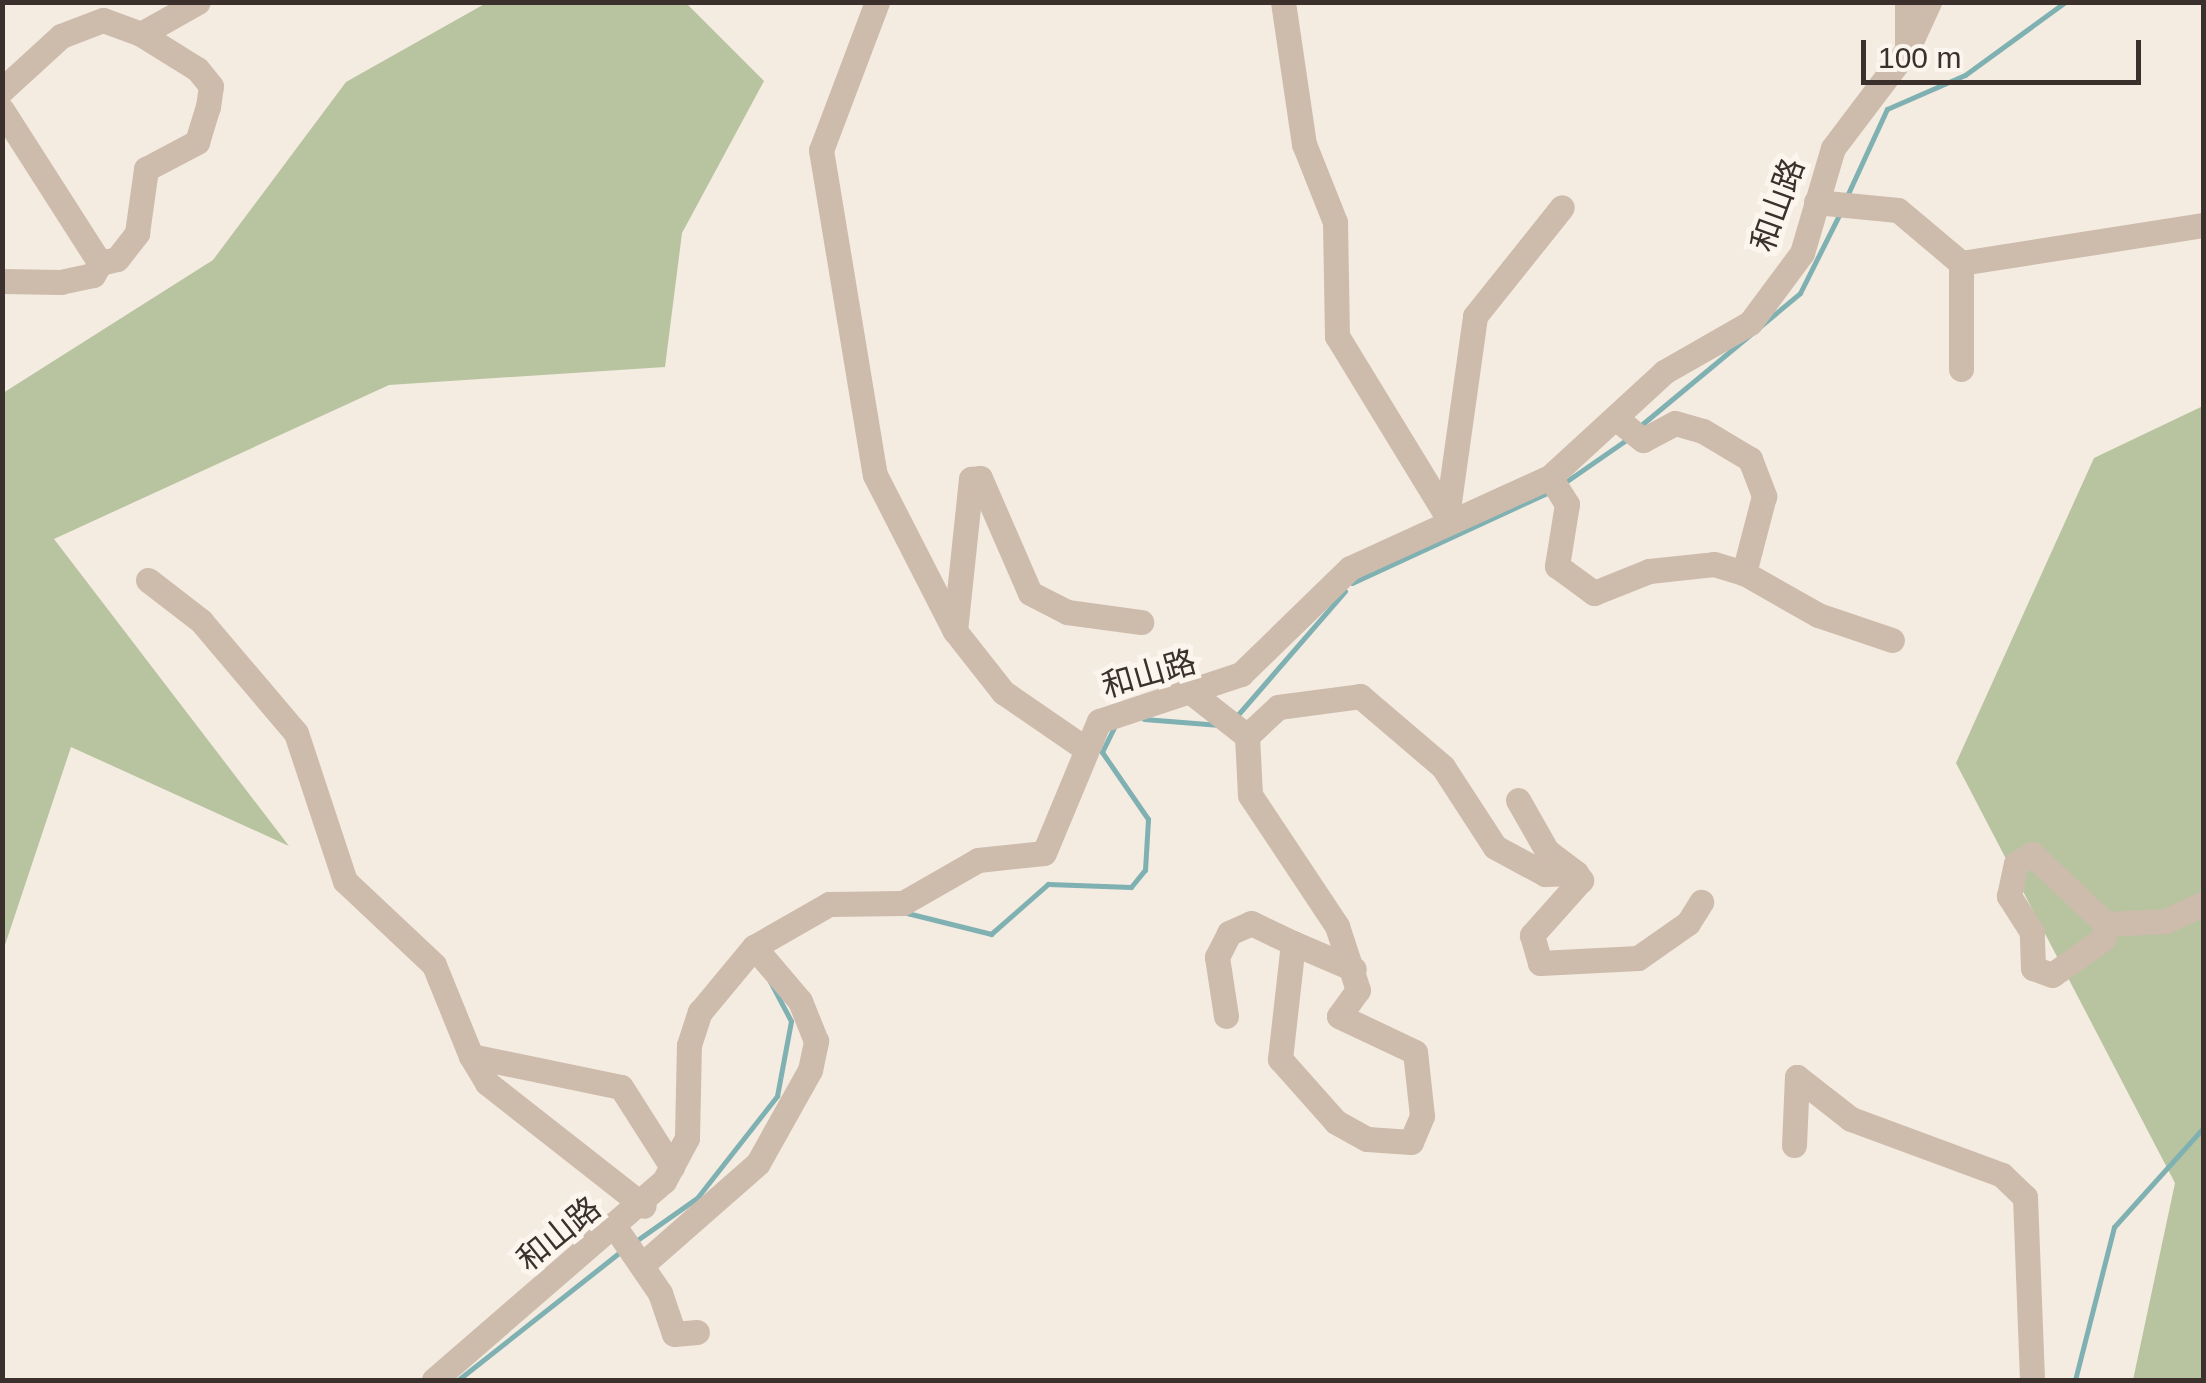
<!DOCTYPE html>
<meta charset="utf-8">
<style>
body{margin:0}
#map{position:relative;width:2206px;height:1383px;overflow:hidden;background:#f4ebe1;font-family:Helvetica,"Noto Sans TC",sans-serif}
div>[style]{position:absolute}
.green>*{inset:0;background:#b8c4a0}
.stream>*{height:5px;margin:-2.5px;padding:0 2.5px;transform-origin:2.5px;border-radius:2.5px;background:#7fb0b2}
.minor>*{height:25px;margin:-12.5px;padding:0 12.5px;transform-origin:12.5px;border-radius:12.5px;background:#cdbbac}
span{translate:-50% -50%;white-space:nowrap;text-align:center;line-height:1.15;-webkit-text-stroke:10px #fbf5ee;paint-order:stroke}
.street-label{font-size:32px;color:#3b302b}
.frame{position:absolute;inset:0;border:5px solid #3b302b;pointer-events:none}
.scale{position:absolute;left:1861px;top:40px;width:280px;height:45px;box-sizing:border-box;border:5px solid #3b302b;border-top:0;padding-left:12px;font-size:30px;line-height:35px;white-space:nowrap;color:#3b302b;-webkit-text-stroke:8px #fbf5ee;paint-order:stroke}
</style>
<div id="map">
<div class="green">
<div style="clip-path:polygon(488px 2px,686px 3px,764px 81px,682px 233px,665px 367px,389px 385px,54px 539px,289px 846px,71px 747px,3px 951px,3px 393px,213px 260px,346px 82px)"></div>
<div style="clip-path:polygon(2203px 406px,2203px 1380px,2133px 1380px,2175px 1183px,1956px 763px,2094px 458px)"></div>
</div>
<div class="stream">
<div style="left:1846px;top:198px;width:98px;rotate:-65.3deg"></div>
<div style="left:1887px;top:109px;width:85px;rotate:-23.6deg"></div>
<div style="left:1965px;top:75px;width:124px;rotate:-36.1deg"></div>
<div style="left:1640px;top:426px;width:208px;rotate:-39.7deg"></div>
<div style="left:1800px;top:293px;width:89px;rotate:-63.4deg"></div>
<div style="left:1564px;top:483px;width:79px;rotate:-34.7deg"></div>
<div style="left:1352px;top:583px;width:219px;rotate:-24.8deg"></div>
<div style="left:1235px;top:718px;width:168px;rotate:-49.1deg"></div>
<div style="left:1144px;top:719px;width:76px;rotate:4.5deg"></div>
<div style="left:907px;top:913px;width:87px;rotate:14deg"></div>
<div style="left:991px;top:934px;width:76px;rotate:-41.3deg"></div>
<div style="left:1048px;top:884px;width:83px;rotate:2.1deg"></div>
<div style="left:1131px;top:887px;width:22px;rotate:-51deg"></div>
<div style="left:1145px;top:870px;width:51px;rotate:-86.6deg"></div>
<div style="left:1148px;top:819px;width:81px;rotate:-124.5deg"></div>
<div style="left:1102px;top:752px;width:28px;rotate:-64deg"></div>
<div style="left:633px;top:1243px;width:78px;rotate:-35.1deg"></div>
<div style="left:697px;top:1198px;width:130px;rotate:-51.9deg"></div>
<div style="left:777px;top:1096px;width:76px;rotate:-79.4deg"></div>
<div style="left:791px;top:1021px;width:60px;rotate:-117.8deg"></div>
<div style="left:458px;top:1380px;width:206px;rotate:-38.3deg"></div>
<div style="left:2075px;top:1380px;width:158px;rotate:-75.7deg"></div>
<div style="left:2114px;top:1227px;width:135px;rotate:-48deg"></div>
</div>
<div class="minor">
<div style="left:877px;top:2px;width:158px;rotate:110.7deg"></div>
<div style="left:821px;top:150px;width:329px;rotate:80.6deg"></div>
<div style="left:875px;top:475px;width:175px;rotate:62.9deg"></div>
<div style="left:955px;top:631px;width:78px;rotate:51.8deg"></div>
<div style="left:1003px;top:692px;width:97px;rotate:34.5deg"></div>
<div style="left:1283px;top:2px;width:144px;rotate:81.6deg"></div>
<div style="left:1304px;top:144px;width:84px;rotate:68.3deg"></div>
<div style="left:1335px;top:222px;width:114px;rotate:89deg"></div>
<div style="left:1337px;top:336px;width:211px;rotate:58.6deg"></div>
<div style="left:1447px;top:516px;width:202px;rotate:-82deg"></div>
<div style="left:1475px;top:316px;width:139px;rotate:-51.4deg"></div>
<div style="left:1907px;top:2px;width:48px;rotate:90deg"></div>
<div style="left:2px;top:90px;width:80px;rotate:-42.5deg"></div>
<div style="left:61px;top:36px;width:45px;rotate:-20.9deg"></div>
<div style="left:103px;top:20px;width:40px;rotate:20.2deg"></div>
<div style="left:141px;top:34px;width:65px;rotate:-29.3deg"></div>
<div style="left:2px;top:110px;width:182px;rotate:57.4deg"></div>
<div style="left:100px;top:263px;width:14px;rotate:120deg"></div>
<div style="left:93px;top:275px;width:33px;rotate:168deg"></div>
<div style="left:61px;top:282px;width:59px;rotate:-179deg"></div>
<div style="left:1816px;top:202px;width:82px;rotate:5.6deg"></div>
<div style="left:1898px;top:210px;width:82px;rotate:40.1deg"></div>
<div style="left:100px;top:263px;width:17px;rotate:-13deg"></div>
<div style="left:117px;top:259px;width:33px;rotate:-52deg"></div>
<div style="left:137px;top:233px;width:65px;rotate:-82deg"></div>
<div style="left:146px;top:169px;width:58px;rotate:-27.9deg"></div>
<div style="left:197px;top:142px;width:37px;rotate:-73deg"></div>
<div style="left:208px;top:107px;width:21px;rotate:-82deg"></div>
<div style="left:211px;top:86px;width:22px;rotate:-129deg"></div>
<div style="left:197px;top:69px;width:66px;rotate:-148deg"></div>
<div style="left:1961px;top:369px;width:106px;rotate:-90deg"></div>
<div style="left:1961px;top:263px;width:246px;rotate:-8.9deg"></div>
<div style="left:1618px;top:420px;width:32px;rotate:39deg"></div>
<div style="left:1643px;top:440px;width:36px;rotate:-28deg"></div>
<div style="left:1675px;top:423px;width:29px;rotate:16deg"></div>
<div style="left:1703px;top:431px;width:55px;rotate:30.8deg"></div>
<div style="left:1750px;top:459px;width:40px;rotate:69deg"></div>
<div style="left:1764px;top:496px;width:80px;rotate:104.6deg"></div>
<div style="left:1744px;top:573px;width:85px;rotate:29.6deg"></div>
<div style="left:1818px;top:615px;width:78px;rotate:18.7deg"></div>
<div style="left:1550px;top:477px;width:32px;rotate:58deg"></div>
<div style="left:1567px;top:504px;width:63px;rotate:99.2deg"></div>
<div style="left:1557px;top:566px;width:46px;rotate:36.1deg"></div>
<div style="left:1594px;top:593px;width:59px;rotate:-21.8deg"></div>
<div style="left:1649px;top:571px;width:65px;rotate:-6.1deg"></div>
<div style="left:1714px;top:564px;width:31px;rotate:17deg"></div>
<div style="left:148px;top:580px;width:67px;rotate:37.7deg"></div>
<div style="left:201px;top:621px;width:147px;rotate:49.7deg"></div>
<div style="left:296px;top:733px;width:156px;rotate:71.7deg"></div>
<div style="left:345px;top:881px;width:122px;rotate:43.3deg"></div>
<div style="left:434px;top:965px;width:98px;rotate:67.9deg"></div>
<div style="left:471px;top:1056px;width:153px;rotate:11.7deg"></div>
<div style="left:621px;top:1087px;width:95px;rotate:57.5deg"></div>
<div style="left:955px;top:631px;width:153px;rotate:-84deg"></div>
<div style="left:971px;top:479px;width:9px;rotate:-6deg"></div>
<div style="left:980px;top:478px;width:125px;rotate:66.5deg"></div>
<div style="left:1030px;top:593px;width:42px;rotate:27.2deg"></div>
<div style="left:1067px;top:612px;width:75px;rotate:7.7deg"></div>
<div style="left:1192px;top:693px;width:70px;rotate:38deg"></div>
<div style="left:1518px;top:800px;width:59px;rotate:60.4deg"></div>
<div style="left:1547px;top:851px;width:36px;rotate:37deg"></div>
<div style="left:2106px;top:924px;width:15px;rotate:101deg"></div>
<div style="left:2103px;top:939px;width:62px;rotate:144.8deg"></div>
<div style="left:2052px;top:975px;width:20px;rotate:-160deg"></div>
<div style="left:2033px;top:968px;width:36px;rotate:-92deg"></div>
<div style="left:2032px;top:932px;width:43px;rotate:-122.6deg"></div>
<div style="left:2009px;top:896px;width:33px;rotate:-78deg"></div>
<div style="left:2016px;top:864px;width:19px;rotate:-32deg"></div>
<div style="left:2032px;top:854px;width:102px;rotate:43.4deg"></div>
<div style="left:2106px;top:924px;width:60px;rotate:-2.9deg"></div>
<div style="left:2166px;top:921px;width:42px;rotate:-25.3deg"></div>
<div style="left:1293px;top:943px;width:66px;rotate:23.1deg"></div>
<div style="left:1226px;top:1016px;width:60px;rotate:-98.7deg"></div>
<div style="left:1217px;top:957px;width:27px;rotate:-63deg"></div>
<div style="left:1229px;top:933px;width:24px;rotate:-24deg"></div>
<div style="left:1251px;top:923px;width:47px;rotate:25.5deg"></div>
<div style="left:1293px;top:943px;width:117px;rotate:96.4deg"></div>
<div style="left:1280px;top:1059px;width:84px;rotate:48.4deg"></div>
<div style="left:1336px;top:1122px;width:35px;rotate:29deg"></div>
<div style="left:1367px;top:1139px;width:44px;rotate:3.9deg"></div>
<div style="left:1411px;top:1142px;width:28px;rotate:-67deg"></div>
<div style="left:1422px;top:1116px;width:64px;rotate:-96.2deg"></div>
<div style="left:1415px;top:1052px;width:84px;rotate:-154.7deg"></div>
<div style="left:1339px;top:1016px;width:32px;rotate:-54deg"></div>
<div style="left:1358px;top:990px;width:67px;rotate:-108.2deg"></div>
<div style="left:1337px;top:926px;width:157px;rotate:-123.6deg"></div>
<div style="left:1250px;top:795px;width:59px;rotate:-92.9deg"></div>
<div style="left:1247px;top:736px;width:42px;rotate:-43.1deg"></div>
<div style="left:1278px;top:707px;width:83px;rotate:-7.6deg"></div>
<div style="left:1360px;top:696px;width:109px;rotate:40.5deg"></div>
<div style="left:1443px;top:767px;width:95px;rotate:57deg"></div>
<div style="left:1495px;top:847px;width:57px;rotate:28.4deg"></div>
<div style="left:1545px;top:874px;width:31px;rotate:-2deg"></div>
<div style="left:1576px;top:873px;width:9px;rotate:54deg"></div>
<div style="left:1581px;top:880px;width:74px;rotate:131.7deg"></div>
<div style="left:1532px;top:935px;width:29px;rotate:74deg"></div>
<div style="left:1540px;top:963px;width:98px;rotate:-2.9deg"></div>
<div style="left:1638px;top:958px;width:61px;rotate:-35deg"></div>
<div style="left:1688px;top:923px;width:25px;rotate:-58deg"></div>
<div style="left:471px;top:1056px;width:31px;rotate:59deg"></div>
<div style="left:487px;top:1083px;width:199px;rotate:38.1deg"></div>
<div style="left:1794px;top:1145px;width:68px;rotate:-87.5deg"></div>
<div style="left:1797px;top:1077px;width:68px;rotate:37.9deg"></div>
<div style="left:1851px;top:1119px;width:161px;rotate:20.3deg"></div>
<div style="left:2002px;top:1175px;width:32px;rotate:44deg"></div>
<div style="left:2025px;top:1197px;width:183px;rotate:87.8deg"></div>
<div style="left:617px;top:1230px;width:76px;rotate:55.7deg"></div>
<div style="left:660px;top:1293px;width:43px;rotate:71.1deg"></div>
<div style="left:674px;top:1334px;width:23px;rotate:-5deg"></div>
<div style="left:642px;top:1265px;width:154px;rotate:-41.3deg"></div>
<div style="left:758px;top:1163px;width:107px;rotate:-60.8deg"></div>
<div style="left:810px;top:1070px;width:30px;rotate:-78deg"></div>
<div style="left:816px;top:1041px;width:43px;rotate:-111.8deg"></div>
<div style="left:800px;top:1001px;width:71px;rotate:-130.4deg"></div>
<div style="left:434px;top:1380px;width:304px;rotate:-40.9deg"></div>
<div style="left:664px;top:1181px;width:49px;rotate:-61.9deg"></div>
<div style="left:687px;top:1138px;width:93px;rotate:-88.8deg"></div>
<div style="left:689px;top:1045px;width:35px;rotate:-72deg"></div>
<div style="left:700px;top:1012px;width:85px;rotate:-50.3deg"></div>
<div style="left:754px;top:947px;width:86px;rotate:-29.8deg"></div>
<div style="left:829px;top:904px;width:74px;rotate:-0.8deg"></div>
<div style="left:903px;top:903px;width:86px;rotate:-29.8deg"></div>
<div style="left:978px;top:860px;width:66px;rotate:-6.1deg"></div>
<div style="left:1044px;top:853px;width:143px;rotate:-67.4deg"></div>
<div style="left:1099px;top:721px;width:150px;rotate:-18.3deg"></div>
<div style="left:1241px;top:674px;width:152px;rotate:-44.2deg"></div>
<div style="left:1350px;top:568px;width:220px;rotate:-24.5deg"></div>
<div style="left:1550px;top:477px;width:155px;rotate:-42.6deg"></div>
<div style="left:1664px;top:372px;width:99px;rotate:-29.7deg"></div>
<div style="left:1750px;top:323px;width:87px;rotate:-53.4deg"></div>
<div style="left:1802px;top:253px;width:109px;rotate:-73.6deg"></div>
<div style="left:1833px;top:148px;width:123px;rotate:-52.9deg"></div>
<div style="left:1907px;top:50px;width:53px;rotate:-65.4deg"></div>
</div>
<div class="street-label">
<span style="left:1778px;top:205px;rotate:-70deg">和山路</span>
<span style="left:1149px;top:674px;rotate:-16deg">和山路</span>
<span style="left:559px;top:1234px;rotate:-39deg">和山路</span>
</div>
<div class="frame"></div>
<div class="scale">100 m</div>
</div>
